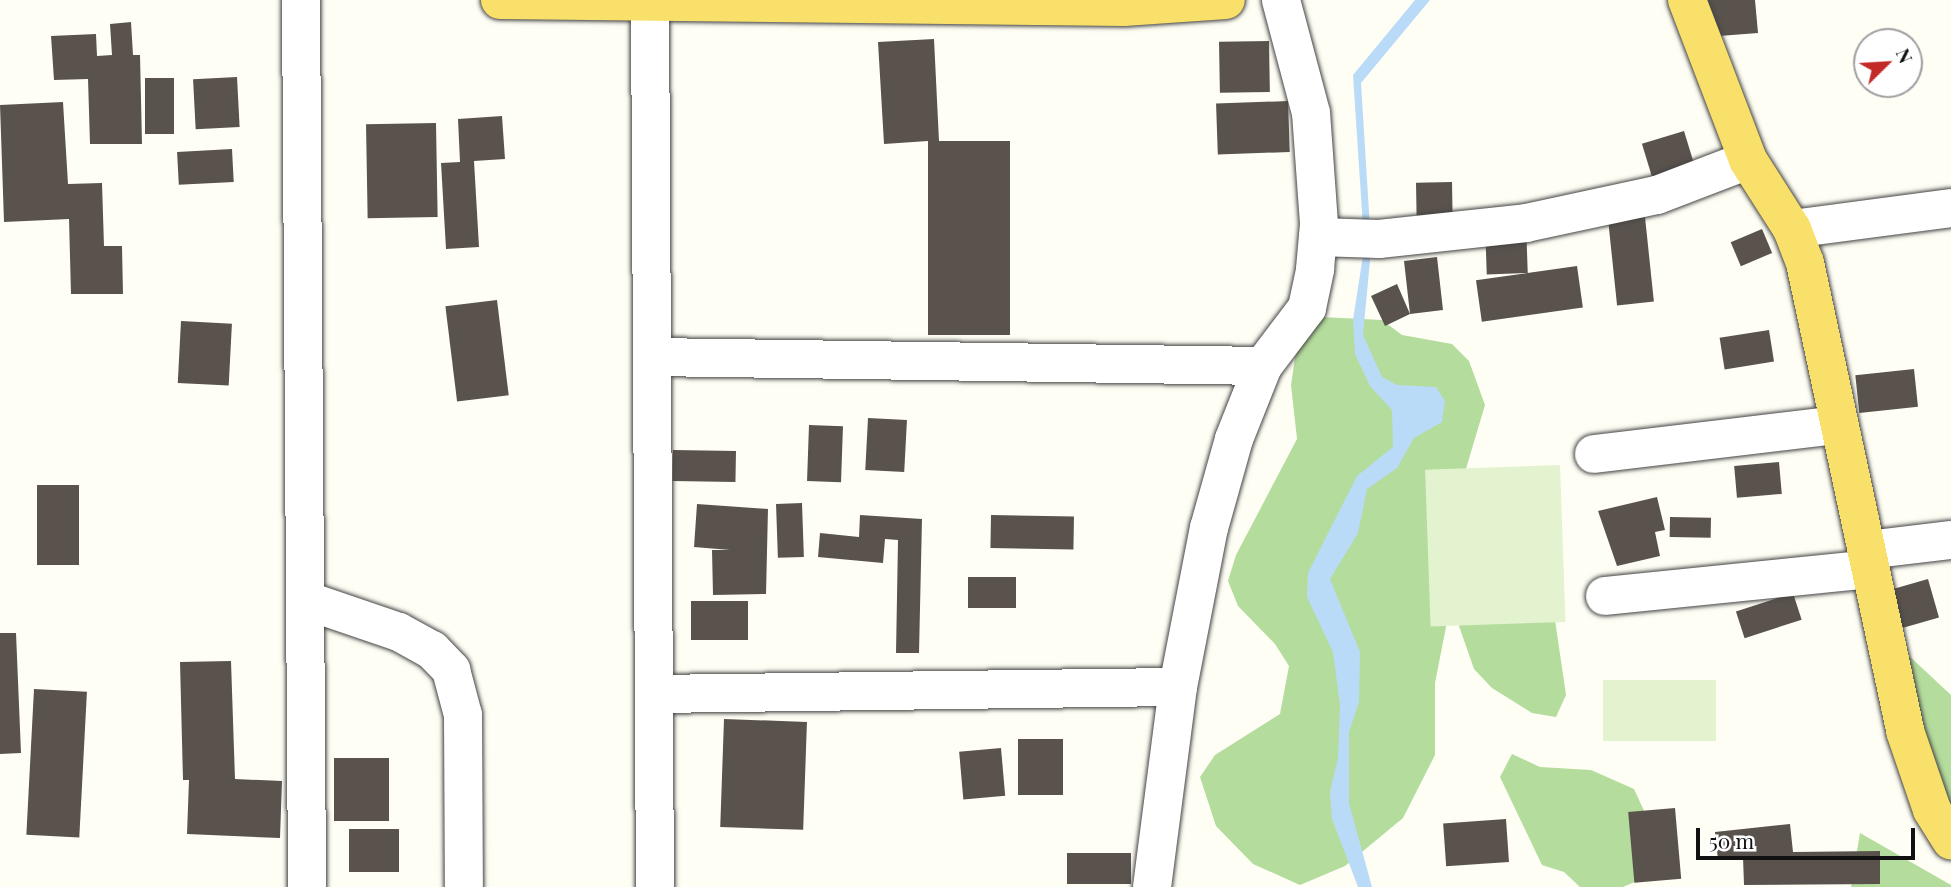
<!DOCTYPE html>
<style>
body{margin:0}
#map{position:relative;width:1951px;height:887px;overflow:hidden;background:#fffef5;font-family:"Playfair Display",serif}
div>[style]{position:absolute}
.forest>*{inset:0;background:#b4dc9c}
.pitch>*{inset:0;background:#e3f2cf;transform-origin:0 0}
.water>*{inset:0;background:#b9dbf7}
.building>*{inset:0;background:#5a534d;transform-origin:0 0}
.roads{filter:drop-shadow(0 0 2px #444) drop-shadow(0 0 2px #444)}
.minor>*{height:38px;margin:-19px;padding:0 19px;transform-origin:19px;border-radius:19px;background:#fff}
.major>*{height:38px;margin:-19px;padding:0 19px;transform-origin:19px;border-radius:19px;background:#f8e06b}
span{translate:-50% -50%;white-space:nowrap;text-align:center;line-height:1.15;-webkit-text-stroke:7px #fff;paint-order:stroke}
.north{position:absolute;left:1853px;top:28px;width:70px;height:70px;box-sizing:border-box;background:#fff;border:2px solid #a0a0a0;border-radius:50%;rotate:66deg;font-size:19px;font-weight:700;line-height:28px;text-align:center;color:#111}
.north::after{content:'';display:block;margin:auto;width:24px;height:32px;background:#c32a27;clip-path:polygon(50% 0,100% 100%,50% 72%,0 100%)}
.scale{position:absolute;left:1696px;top:828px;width:219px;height:32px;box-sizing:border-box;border:4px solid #111;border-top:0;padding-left:9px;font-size:21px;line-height:24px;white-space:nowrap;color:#111;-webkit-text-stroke:5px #fff;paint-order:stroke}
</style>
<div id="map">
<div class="forest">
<div style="clip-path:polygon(1321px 317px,1382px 320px,1402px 335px,1452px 344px,1469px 361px,1485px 405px,1440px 556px,1446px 627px,1435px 683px,1435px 755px,1403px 818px,1345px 866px,1300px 885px,1253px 864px,1216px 826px,1200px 777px,1215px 755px,1280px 714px,1289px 666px,1275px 644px,1238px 606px,1228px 581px,1236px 555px,1297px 439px,1291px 385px,1295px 358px,1301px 333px)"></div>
<div style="clip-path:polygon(1555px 620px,1566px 695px,1556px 717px,1532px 713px,1492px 688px,1474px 669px,1458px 623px)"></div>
<div style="clip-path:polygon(1906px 653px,1951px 695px,1951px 847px)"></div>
<div style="clip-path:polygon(1512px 754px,1540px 767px,1591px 770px,1634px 789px,1664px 854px,1651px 875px,1623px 887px,1580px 887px,1564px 872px,1542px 865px,1500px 777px)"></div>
<div style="clip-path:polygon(1860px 833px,1951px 885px,1951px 887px,1851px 887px)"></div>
</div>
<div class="pitch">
<div style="left:1560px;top:465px;width:157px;height:135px;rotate:88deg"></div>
<div style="left:1603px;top:680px;width:113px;height:61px"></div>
</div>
<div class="water">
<div style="clip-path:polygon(1415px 0,1430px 0,1361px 83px,1370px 228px,1363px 227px,1353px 75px)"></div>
<div style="clip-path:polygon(1364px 249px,1371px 250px,1363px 335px,1382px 377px,1397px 385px,1436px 387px,1445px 401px,1442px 422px,1414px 438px,1397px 468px,1367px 489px,1358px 533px,1330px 579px,1360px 652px,1359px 702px,1349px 732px,1349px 803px,1372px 887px,1358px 887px,1332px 819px,1330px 792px,1338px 758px,1340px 705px,1333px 652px,1307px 597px,1308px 573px,1357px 476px,1393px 447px,1392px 410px,1370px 386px,1355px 354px,1353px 320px)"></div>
</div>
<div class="building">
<div style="clip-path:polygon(1704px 0,1755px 0,1758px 33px,1719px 36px)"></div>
<div style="clip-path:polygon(131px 22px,133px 55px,140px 55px,142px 144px,90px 144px,88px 79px,54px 80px,51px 36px,96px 34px,97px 56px,112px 55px,110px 24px)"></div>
<div style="clip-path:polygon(934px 39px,939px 141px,1010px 141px,1010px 335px,928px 335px,928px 141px,884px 144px,878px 42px)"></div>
<div style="left:1269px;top:41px;width:51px;height:50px;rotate:89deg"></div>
<div style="left:237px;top:77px;width:50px;height:44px;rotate:87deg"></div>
<div style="left:145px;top:78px;width:29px;height:56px"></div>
<div style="left:1288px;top:101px;width:51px;height:72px;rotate:88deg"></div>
<div style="clip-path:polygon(63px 102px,68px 184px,102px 183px,104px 246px,122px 246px,123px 294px,71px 294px,69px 219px,4px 222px,0 105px)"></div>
<div style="clip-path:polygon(502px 116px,505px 159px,474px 161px,479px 247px,446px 249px,441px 163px,460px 162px,458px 119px)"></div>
<div style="left:436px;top:123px;width:94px;height:70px;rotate:89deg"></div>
<div style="left:1684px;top:131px;width:44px;height:44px;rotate:73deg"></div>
<div style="left:232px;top:149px;width:33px;height:55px;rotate:87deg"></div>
<div style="left:1452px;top:182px;width:48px;height:36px;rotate:89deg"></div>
<div style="left:1645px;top:217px;width:85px;height:37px;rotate:84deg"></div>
<div style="left:1526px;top:223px;width:50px;height:41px;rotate:88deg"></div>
<div style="left:1762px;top:229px;width:26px;height:34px;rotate:67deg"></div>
<div style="clip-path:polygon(1437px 257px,1443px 310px,1410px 314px,1385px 326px,1371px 296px,1397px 284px,1410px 314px,1404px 261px)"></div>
<div style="left:1577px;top:266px;width:42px;height:102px;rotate:82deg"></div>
<div style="left:497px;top:300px;width:96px;height:52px;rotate:83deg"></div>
<div style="left:181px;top:321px;width:51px;height:62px;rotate:3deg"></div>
<div style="left:1769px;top:330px;width:32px;height:50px;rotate:81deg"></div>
<div style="left:1914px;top:369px;width:38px;height:59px;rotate:84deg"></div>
<div style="left:868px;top:418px;width:39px;height:52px;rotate:3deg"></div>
<div style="left:809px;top:425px;width:34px;height:56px;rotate:2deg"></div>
<div style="left:673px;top:450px;width:63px;height:31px;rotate:1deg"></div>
<div style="left:1779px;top:462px;width:32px;height:45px;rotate:85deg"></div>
<div style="left:37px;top:485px;width:42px;height:80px"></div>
<div style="clip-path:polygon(1657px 497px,1665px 530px,1655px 532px,1660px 556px,1617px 566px,1598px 511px)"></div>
<div style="left:802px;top:503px;width:54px;height:26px;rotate:88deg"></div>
<div style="clip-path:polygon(697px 504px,768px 509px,766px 594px,713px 595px,712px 550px,730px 550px,694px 547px)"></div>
<div style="clip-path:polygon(860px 515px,922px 519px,919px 653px,896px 653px,898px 540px,885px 539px,883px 563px,818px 557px,820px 533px,859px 537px)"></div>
<div style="left:991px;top:515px;width:83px;height:33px;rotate:1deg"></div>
<div style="left:1670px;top:517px;width:41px;height:20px;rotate:1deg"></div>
<div style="left:968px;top:577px;width:48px;height:31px"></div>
<div style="left:1928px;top:579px;width:40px;height:39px;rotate:74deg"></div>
<div style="left:1793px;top:593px;width:28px;height:60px;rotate:72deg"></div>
<div style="left:691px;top:601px;width:57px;height:39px"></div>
<div style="clip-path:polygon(0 633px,16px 633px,21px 753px,0 754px)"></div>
<div style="clip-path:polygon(231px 661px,235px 779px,282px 781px,280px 838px,187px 834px,189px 780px,183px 780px,180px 662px)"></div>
<div style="left:34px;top:689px;width:53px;height:146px;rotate:3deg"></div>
<div style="left:724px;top:719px;width:83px;height:108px;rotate:2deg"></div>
<div style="left:1018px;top:739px;width:45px;height:56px"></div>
<div style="left:1001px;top:748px;width:48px;height:42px;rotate:85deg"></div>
<div style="left:334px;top:758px;width:55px;height:63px"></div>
<div style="left:1675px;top:808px;width:71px;height:47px;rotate:85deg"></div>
<div style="left:1506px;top:819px;width:43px;height:63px;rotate:86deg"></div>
<div style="clip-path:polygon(1790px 824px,1793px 852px,1880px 851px,1880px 884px,1744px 885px,1743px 857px,1718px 860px,1715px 832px)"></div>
<div style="left:349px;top:829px;width:50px;height:43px"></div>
<div style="left:1067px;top:853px;width:64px;height:31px"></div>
</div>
<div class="roads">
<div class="minor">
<div style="left:301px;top:0;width:887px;rotate:89.61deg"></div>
<div style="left:650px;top:2px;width:885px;rotate:89.68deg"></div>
<div style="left:1792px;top:229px;width:160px;rotate:-7.5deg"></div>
<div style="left:1318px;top:237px;width:61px;rotate:1.9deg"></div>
<div style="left:1379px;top:239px;width:148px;rotate:-6.2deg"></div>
<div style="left:1526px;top:223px;width:134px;rotate:-12.1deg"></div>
<div style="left:1657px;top:195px;width:97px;rotate:-21deg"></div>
<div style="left:652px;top:357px;width:611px;rotate:0.84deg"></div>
<div style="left:1594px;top:454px;width:247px;rotate:-6.8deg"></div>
<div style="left:1867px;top:550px;width:85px;rotate:-6.8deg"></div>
<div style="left:1605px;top:596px;width:267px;rotate:-5.8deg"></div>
<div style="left:305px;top:600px;width:99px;rotate:18.8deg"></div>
<div style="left:399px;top:632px;width:38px;rotate:29deg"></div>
<div style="left:432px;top:650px;width:28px;rotate:46deg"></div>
<div style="left:451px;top:670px;width:47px;rotate:75.1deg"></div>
<div style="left:463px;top:715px;width:172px;rotate:89.7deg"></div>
<div style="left:654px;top:694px;width:524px;rotate:-0.77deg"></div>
<div style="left:1152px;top:887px;width:202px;rotate:-82.6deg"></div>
<div style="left:1178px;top:687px;width:162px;rotate:-79deg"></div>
<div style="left:1209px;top:528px;width:92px;rotate:-74.3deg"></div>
<div style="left:1234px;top:439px;width:79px;rotate:-68.3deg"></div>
<div style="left:1263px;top:366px;width:73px;rotate:-52.8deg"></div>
<div style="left:1307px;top:308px;width:40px;rotate:-78deg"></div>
<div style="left:1315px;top:269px;width:45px;rotate:-84.9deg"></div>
<div style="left:1319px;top:224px;width:111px;rotate:-94.1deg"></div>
<div style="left:1311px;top:113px;width:117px;rotate:-104.9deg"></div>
</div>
<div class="major">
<div style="left:500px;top:0;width:624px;rotate:0.64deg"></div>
<div style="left:1124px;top:7px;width:102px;rotate:-3.9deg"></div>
<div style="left:1687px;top:0;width:171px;rotate:69.1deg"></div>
<div style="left:1748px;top:160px;width:82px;rotate:57.5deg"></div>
<div style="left:1792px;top:229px;width:36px;rotate:69deg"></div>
<div style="left:1805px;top:263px;width:479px;rotate:77.9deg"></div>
<div style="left:1905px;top:731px;width:83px;rotate:71.1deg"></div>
<div style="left:1932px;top:810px;width:36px;rotate:58deg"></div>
</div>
</div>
<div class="north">N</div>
<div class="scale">50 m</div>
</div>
